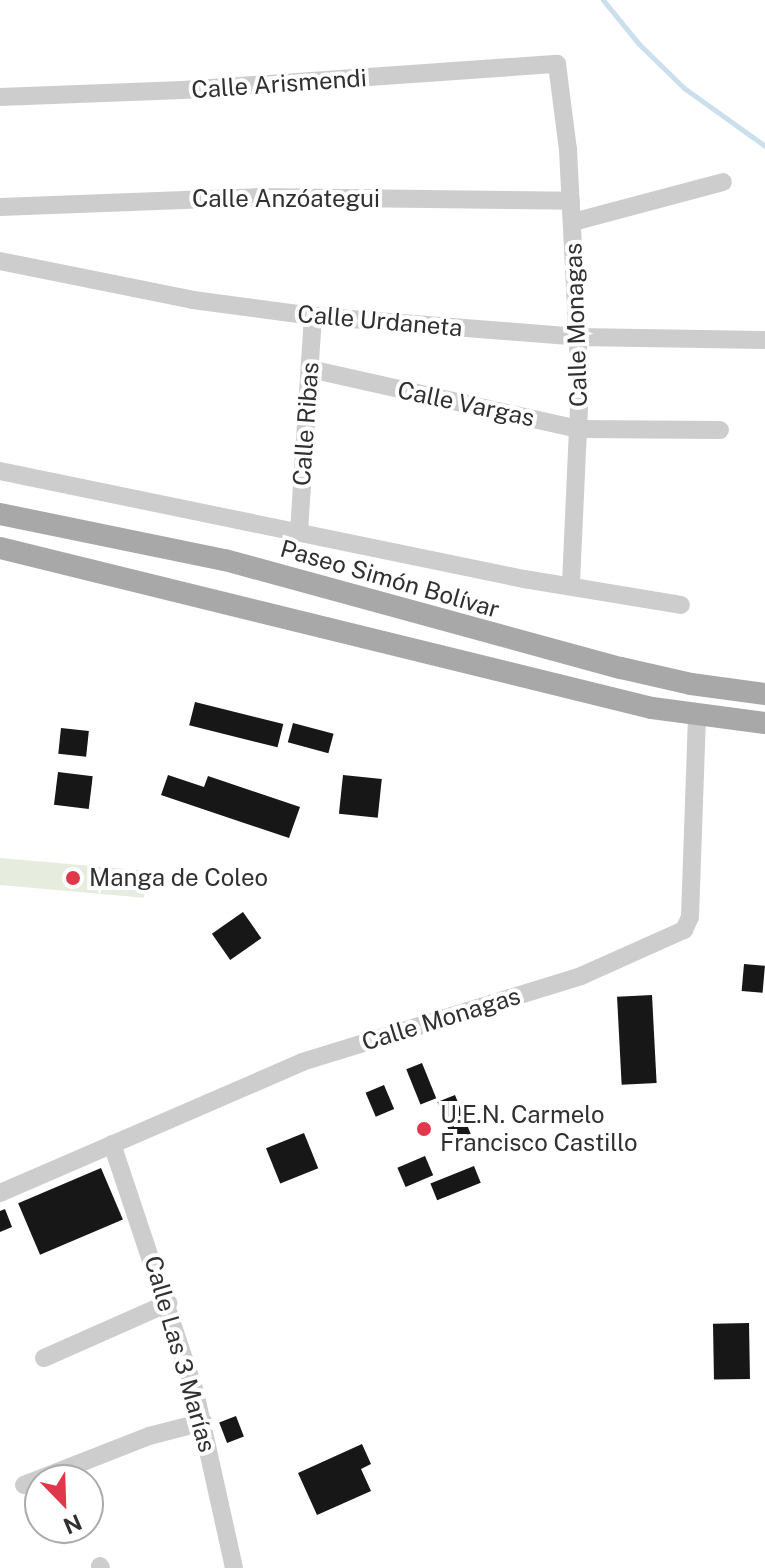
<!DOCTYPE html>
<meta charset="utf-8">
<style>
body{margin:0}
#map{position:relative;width:765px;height:1568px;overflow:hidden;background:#fff;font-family:"Public Sans",sans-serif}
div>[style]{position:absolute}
.green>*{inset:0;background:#e6ecde;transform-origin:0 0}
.stream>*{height:5px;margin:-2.5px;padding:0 2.5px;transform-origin:2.5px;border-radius:2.5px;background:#cbe0ec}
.building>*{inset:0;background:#171717;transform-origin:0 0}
.minor>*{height:18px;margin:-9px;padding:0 9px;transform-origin:9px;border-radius:9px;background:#cdcdcd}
.major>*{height:22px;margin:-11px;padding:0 11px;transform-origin:11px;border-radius:11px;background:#a8a8a8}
.dots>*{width:22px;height:22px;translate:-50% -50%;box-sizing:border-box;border:4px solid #fff;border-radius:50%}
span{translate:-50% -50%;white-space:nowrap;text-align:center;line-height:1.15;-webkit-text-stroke:8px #fff;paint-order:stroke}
.street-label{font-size:24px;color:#303030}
.poi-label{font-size:24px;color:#303030}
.left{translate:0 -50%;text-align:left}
.north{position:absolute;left:24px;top:1464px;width:80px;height:80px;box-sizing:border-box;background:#fff;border:2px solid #acacac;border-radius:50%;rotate:157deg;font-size:22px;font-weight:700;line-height:32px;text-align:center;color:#303030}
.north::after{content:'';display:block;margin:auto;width:28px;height:36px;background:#e1374b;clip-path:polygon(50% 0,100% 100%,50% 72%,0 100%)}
</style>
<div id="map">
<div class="green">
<div style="left:0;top:858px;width:147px;height:27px;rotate:5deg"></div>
</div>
<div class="stream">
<div style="left:603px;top:0;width:57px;rotate:50.7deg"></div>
<div style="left:639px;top:44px;width:63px;rotate:44.4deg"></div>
<div style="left:684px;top:88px;width:100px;rotate:35.6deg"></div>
</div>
<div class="building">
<div style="left:195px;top:702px;width:91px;height:24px;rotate:14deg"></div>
<div style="left:293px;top:723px;width:42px;height:20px;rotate:15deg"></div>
<div style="left:61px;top:728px;width:28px;height:26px;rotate:6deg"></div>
<div style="left:58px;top:772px;width:35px;height:33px;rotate:7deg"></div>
<div style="clip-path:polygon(168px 775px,204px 787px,208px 776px,300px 807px,289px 838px,161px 795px)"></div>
<div style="left:343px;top:775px;width:39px;height:39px;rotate:6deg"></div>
<div style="left:243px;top:912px;width:32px;height:38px;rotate:55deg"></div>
<div style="left:744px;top:964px;width:21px;height:27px;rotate:5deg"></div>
<div style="left:652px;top:995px;width:88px;height:35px;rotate:87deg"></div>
<div style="left:422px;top:1063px;width:38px;height:17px;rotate:68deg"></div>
<div style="left:384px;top:1085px;width:26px;height:20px;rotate:67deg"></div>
<div style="left:455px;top:1095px;width:45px;height:19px;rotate:68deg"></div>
<div style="left:304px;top:1133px;width:38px;height:41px;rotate:68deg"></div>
<div style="left:425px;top:1156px;width:21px;height:30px;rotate:67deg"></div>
<div style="left:474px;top:1166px;width:18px;height:47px;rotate:68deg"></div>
<div style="left:101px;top:1168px;width:56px;height:90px;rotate:67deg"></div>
<div style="clip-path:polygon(5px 1209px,12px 1227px,0 1232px,0 1211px)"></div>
<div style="left:749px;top:1323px;width:56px;height:36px;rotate:89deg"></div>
<div style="left:236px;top:1416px;width:22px;height:18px;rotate:69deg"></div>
<div style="clip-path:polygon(362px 1444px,371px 1464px,361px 1469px,371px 1491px,317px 1515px,298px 1473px)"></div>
</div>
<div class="minor">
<div style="left:0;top:97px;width:183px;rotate:-2.2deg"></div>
<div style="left:183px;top:90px;width:375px;rotate:-4deg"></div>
<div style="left:557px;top:64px;width:87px;rotate:82.7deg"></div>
<div style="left:568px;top:150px;width:235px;rotate:87.1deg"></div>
<div style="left:580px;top:385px;width:201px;rotate:92.6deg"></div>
<div style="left:0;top:207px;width:257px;rotate:-2.2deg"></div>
<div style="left:257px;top:197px;width:314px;rotate:0.7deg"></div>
<div style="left:573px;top:222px;width:155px;rotate:-14.9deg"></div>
<div style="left:0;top:261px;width:197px;rotate:11.4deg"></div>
<div style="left:193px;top:300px;width:121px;rotate:7.6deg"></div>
<div style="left:313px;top:316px;width:266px;rotate:4.5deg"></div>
<div style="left:578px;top:337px;width:187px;rotate:0.9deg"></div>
<div style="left:310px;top:369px;width:276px;rotate:12.6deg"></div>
<div style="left:579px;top:429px;width:141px;rotate:0.4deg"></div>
<div style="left:0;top:471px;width:535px;rotate:11.65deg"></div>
<div style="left:524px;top:579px;width:159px;rotate:9.4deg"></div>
<div style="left:299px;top:532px;width:216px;rotate:-86.3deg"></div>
<div style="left:112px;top:1144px;width:262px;rotate:71.5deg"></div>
<div style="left:195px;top:1392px;width:180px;rotate:77.5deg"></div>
<div style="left:0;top:1193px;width:329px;rotate:-23.4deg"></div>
<div style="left:302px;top:1062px;width:292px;rotate:-17.1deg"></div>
<div style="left:581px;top:976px;width:113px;rotate:-24.1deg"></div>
<div style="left:684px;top:930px;width:14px;rotate:-65deg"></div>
<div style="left:690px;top:917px;width:201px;rotate:-88deg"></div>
<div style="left:44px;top:1358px;width:136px;rotate:-23.9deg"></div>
<div style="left:24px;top:1485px;width:134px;rotate:-21.4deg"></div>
<div style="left:149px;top:1436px;width:56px;rotate:-14.5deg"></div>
<div style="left:100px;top:1566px;width:2px;rotate:63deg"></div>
</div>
<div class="major">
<div style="left:0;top:514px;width:230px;rotate:11.6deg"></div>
<div style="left:225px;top:560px;width:410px;rotate:15.3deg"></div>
<div style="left:621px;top:668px;width:72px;rotate:12.9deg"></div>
<div style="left:691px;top:684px;width:75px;rotate:7.7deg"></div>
<div style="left:0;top:548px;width:671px;rotate:13.79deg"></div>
<div style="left:652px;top:708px;width:114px;rotate:7.6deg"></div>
</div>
<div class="dots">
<div style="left:73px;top:878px;background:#e1374b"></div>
<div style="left:424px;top:1129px;background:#e1374b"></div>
</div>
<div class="street-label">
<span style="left:279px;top:84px;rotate:-4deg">Calle Arismendi</span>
<span style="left:286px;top:199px">Calle Anzóategui</span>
<span style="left:380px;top:321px;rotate:5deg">Calle Urdaneta</span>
<span style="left:576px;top:325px;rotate:-92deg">Calle Monagas</span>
<span style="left:466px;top:404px;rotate:12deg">Calle Vargas</span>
<span style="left:306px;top:424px;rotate:-86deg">Calle Ribas</span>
<span style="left:390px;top:579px;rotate:16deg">Paseo Simón Bolívar</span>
<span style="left:441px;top:1019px;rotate:-17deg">Calle Monagas</span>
<span style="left:180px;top:1354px;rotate:74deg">Calle Las 3 Marías</span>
</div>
<div class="poi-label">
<span class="left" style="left:89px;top:878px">Manga de Coleo</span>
<span class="left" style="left:440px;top:1129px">U.E.N. Carmelo<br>Francisco Castillo</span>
</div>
<div class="north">N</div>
</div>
